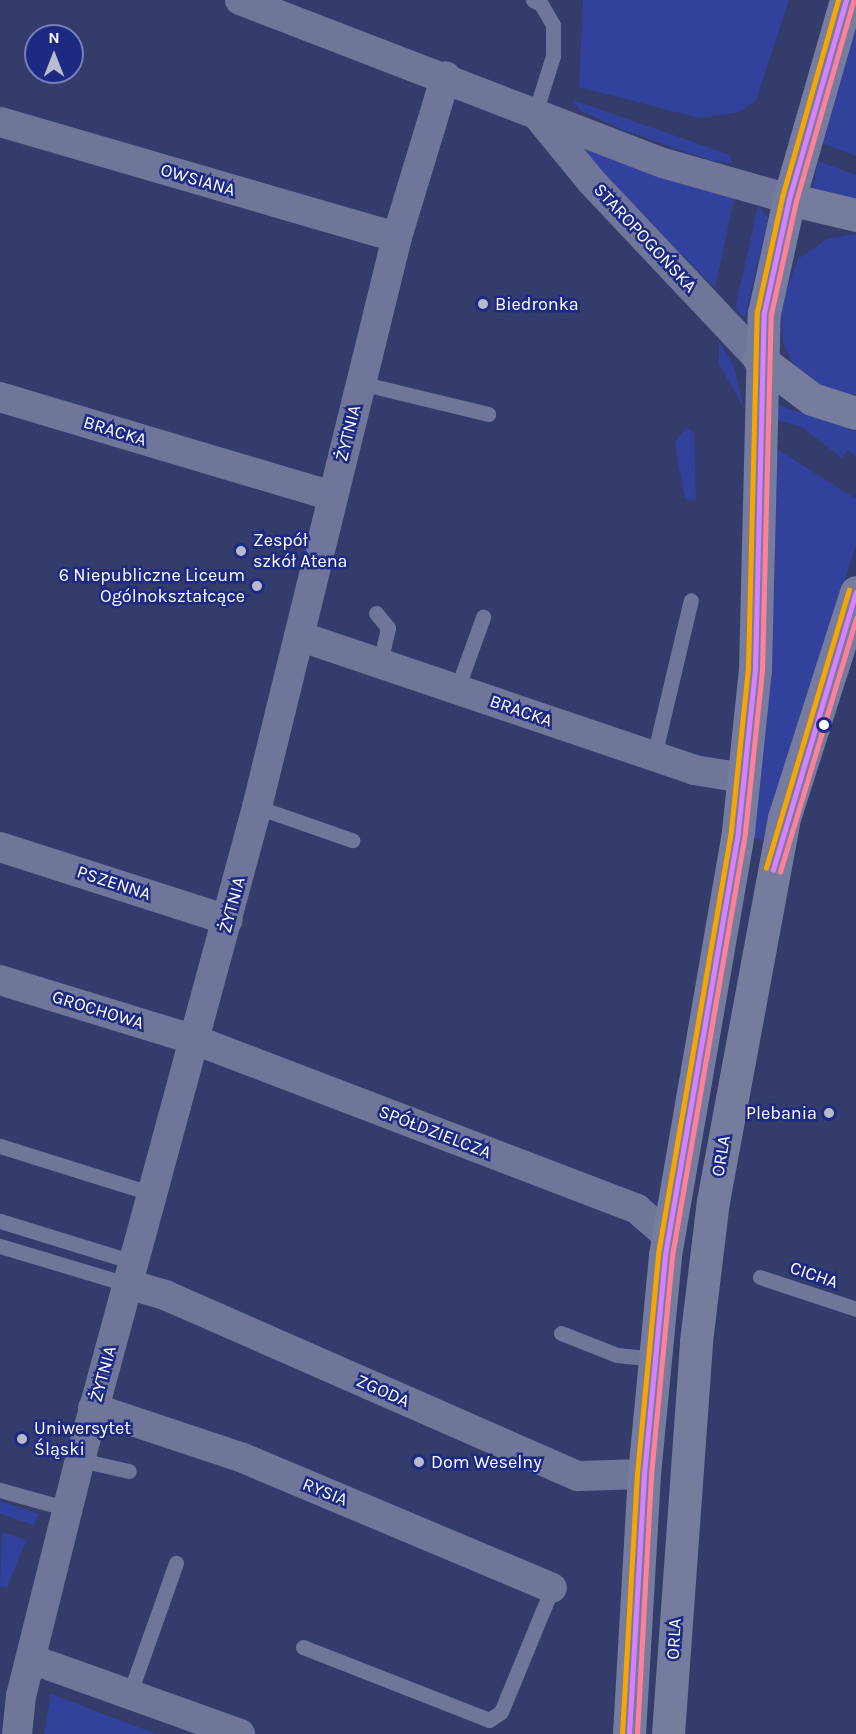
<!DOCTYPE html>
<meta charset="utf-8">
<style>
body{margin:0}
#map{position:relative;width:856px;height:1734px;overflow:hidden;background:#343c6c;font-family:Karla,sans-serif}
div>[style]{position:absolute}
.green>*{inset:0;background:#32429c}
.lane>*{height:15px;margin:-7.5px;padding:0 7.5px;transform-origin:7.5px;border-radius:7.5px;background:#70769a}
.street>*{height:30px;margin:-15px;padding:0 15px;transform-origin:15px;border-radius:15px;background:#70769a}
.secondary>*{height:33px;margin:-16.5px;padding:0 16.5px;transform-origin:16.5px;border-radius:16.5px;background:#757c9e}
.bus-1>*{height:4.5px;margin:-2.25px;padding:0 2.25px;transform-origin:2.25px;border-radius:2.25px;background:#d880ff}
.bus-2>*{height:4.5px;margin:-2.25px;padding:0 2.25px;transform-origin:2.25px;border-radius:2.25px;background:#ff8098}
.bus-3>*{height:4.5px;margin:-2.25px;padding:0 2.25px;transform-origin:2.25px;border-radius:2.25px;background:#f7a600}
.dots>*{width:16px;height:16px;translate:-50% -50%;box-sizing:border-box;border:3px solid #1c2a84;border-radius:50%}
span{translate:-50% -50%;white-space:nowrap;text-align:center;line-height:1.15;-webkit-text-stroke:5px #1c2a84;paint-order:stroke}
.street-label{font-size:18px;color:#fff}
.poi-label{font-size:18px;color:#fff}
.left{translate:0 -50%;text-align:left}
.right{translate:-100% -50%;text-align:right}
.north{position:absolute;left:24px;top:24px;width:60px;height:60px;box-sizing:border-box;background:#1c2a84;border:2px solid #777fb5;border-radius:50%;rotate:0deg;font-size:16px;font-weight:700;line-height:24px;text-align:center;color:#fff}
.north::after{content:'';display:block;margin:auto;width:21px;height:27px;background:#b8bbcc;clip-path:polygon(50% 0,100% 100%,50% 72%,0 100%)}
</style>
<div id="map">
<div class="green">
<div style="clip-path:polygon(583px 0,789px 0,756px 100px,739px 112px,699px 118px,579px 87px)"></div>
<div style="clip-path:polygon(856px 23px,856px 156px,823px 144px)"></div>
<div style="clip-path:polygon(573px 100px,730px 155px,732px 163px,713px 161px,623px 130px,580px 110px)"></div>
<div style="clip-path:polygon(571px 139px,734px 199px,715px 288px,614px 188px)"></div>
<div style="clip-path:polygon(818px 161px,856px 175px,856px 200px,813px 188px)"></div>
<div style="clip-path:polygon(758px 206px,768px 218px,745px 318px,735px 309px)"></div>
<div style="clip-path:polygon(856px 234px,856px 394px,848px 394px,824px 388px,796px 369px,783px 343px,780px 308px,798px 259px,827px 239px)"></div>
<div style="clip-path:polygon(719px 342px,734px 367px,744px 408px,719px 364px)"></div>
<div style="clip-path:polygon(778px 405px,856px 431px,856px 456px,848px 450px,842px 458px,802px 427px,775px 419px)"></div>
<div style="clip-path:polygon(686px 427px,694px 433px,696px 500px,685px 499px,675px 443px)"></div>
<div style="clip-path:polygon(775px 448px,856px 499px,856px 545px,762px 840px,752px 837px,775px 590px)"></div>
<div style="clip-path:polygon(0 1501px,39px 1514px,34px 1525px,0 1514px)"></div>
<div style="clip-path:polygon(2px 1532px,26px 1540px,7px 1588px,0 1586px)"></div>
<div style="clip-path:polygon(51px 1694px,156px 1734px,44px 1734px)"></div>
</div>
<div class="lane">
<div style="left:533px;top:0;width:9px;rotate:27deg"></div>
<div style="left:541px;top:4px;width:24px;rotate:60deg"></div>
<div style="left:553px;top:25px;width:31px;rotate:90deg"></div>
<div style="left:553px;top:56px;width:60px;rotate:107.5deg"></div>
<div style="left:360px;top:383px;width:132px;rotate:13.6deg"></div>
<div style="left:376px;top:613px;width:19px;rotate:51deg"></div>
<div style="left:388px;top:628px;width:36px;rotate:103deg"></div>
<div style="left:457px;top:689px;width:77px;rotate:-70.1deg"></div>
<div style="left:654px;top:756px;width:160px;rotate:-76.7deg"></div>
<div style="left:257px;top:807px;width:101px;rotate:19.2deg"></div>
<div style="left:0;top:1146px;width:160px;rotate:17.4deg"></div>
<div style="left:0;top:1221px;width:139px;rotate:17.1deg"></div>
<div style="left:0;top:1246px;width:133px;rotate:16.7deg"></div>
<div style="left:760px;top:1277px;width:101px;rotate:18.4deg"></div>
<div style="left:561px;top:1333px;width:60px;rotate:21.4deg"></div>
<div style="left:617px;top:1355px;width:36px;rotate:6deg"></div>
<div style="left:80px;top:1460px;width:50px;rotate:12.7deg"></div>
<div style="left:0;top:1490px;width:71px;rotate:15.6deg"></div>
<div style="left:303px;top:1647px;width:200px;rotate:21.4deg"></div>
<div style="left:489px;top:1720px;width:14px;rotate:-34deg"></div>
<div style="left:501px;top:1712px;width:134px;rotate:-67.6deg"></div>
<div style="left:131px;top:1690px;width:135px;rotate:-70.5deg"></div>
</div>
<div class="street">
<div style="left:240px;top:0;width:453px;rotate:21.1deg"></div>
<div style="left:663px;top:163px;width:131px;rotate:15.9deg"></div>
<div style="left:537px;top:115px;width:85px;rotate:50.7deg"></div>
<div style="left:591px;top:181px;width:245px;rotate:46.7deg"></div>
<div style="left:0;top:122px;width:413px;rotate:16.2deg"></div>
<div style="left:0;top:397px;width:347px;rotate:16.6deg"></div>
<div style="left:299px;top:636px;width:417px;rotate:18.7deg"></div>
<div style="left:694px;top:770px;width:51px;rotate:9.1deg"></div>
<div style="left:0;top:847px;width:239px;rotate:17.8deg"></div>
<div style="left:0;top:980px;width:204px;rotate:17.1deg"></div>
<div style="left:195px;top:1040px;width:473px;rotate:20.9deg"></div>
<div style="left:637px;top:1209px;width:40px;rotate:41deg"></div>
<div style="left:127px;top:1284px;width:40px;rotate:16deg"></div>
<div style="left:165px;top:1295px;width:451px;rotate:23.7deg"></div>
<div style="left:578px;top:1476px;width:66px;rotate:-1.7deg"></div>
<div style="left:93px;top:1408px;width:158px;rotate:18.4deg"></div>
<div style="left:243px;top:1458px;width:335px;rotate:22.8deg"></div>
<div style="left:31px;top:1659px;width:222px;rotate:19.7deg"></div>
<div style="left:17px;top:1734px;width:38px;rotate:-84deg"></div>
<div style="left:21px;top:1696px;width:243px;rotate:-76deg"></div>
<div style="left:80px;top:1460px;width:677px;rotate:-74.83deg"></div>
<div style="left:257px;top:807px;width:587px;rotate:-76.2deg"></div>
<div style="left:397px;top:237px;width:168px;rotate:-73.1deg"></div>
</div>
<div class="secondary">
<div style="left:789px;top:199px;width:69px;rotate:13.4deg"></div>
<div style="left:759px;top:359px;width:66px;rotate:37deg"></div>
<div style="left:812px;top:399px;width:46px;rotate:17.7deg"></div>
<div style="left:629px;top:1734px;width:260px;rotate:-86.7deg"></div>
<div style="left:644px;top:1474px;width:220px;rotate:-84.5deg"></div>
<div style="left:665px;top:1255px;width:430px;rotate:-80.2deg"></div>
<div style="left:738px;top:831px;width:163px;rotate:-84deg"></div>
<div style="left:755px;top:669px;width:356px;rotate:-88.6deg"></div>
<div style="left:764px;top:313px;width:117px;rotate:-77.6deg"></div>
<div style="left:789px;top:199px;width:207px;rotate:-74deg"></div>
<div style="left:668px;top:1734px;width:394px;rotate:-85.9deg"></div>
<div style="left:696px;top:1341px;width:141px;rotate:-83.1deg"></div>
<div style="left:713px;top:1201px;width:390px;rotate:-79.5deg"></div>
<div style="left:784px;top:818px;width:237px;rotate:-72.3deg"></div>
</div>
<div class="bus-1">
<div style="left:773px;top:870px;width:290px;rotate:-73.4deg"></div>
<div style="left:629px;top:1734px;width:260px;rotate:-86.7deg"></div>
<div style="left:644px;top:1474px;width:220px;rotate:-84.5deg"></div>
<div style="left:665px;top:1255px;width:430px;rotate:-80.2deg"></div>
<div style="left:738px;top:831px;width:163px;rotate:-84deg"></div>
<div style="left:755px;top:669px;width:356px;rotate:-88.6deg"></div>
<div style="left:764px;top:313px;width:117px;rotate:-77.6deg"></div>
<div style="left:789px;top:199px;width:207px;rotate:-74deg"></div>
</div>
<div class="bus-2">
<div style="left:780px;top:872px;width:265px;rotate:-73.3deg"></div>
<div style="left:637px;top:1734px;width:259px;rotate:-86.9deg"></div>
<div style="left:651px;top:1475px;width:220px;rotate:-84.5deg"></div>
<div style="left:672px;top:1256px;width:430px;rotate:-80.2deg"></div>
<div style="left:745px;top:832px;width:163px;rotate:-84deg"></div>
<div style="left:762px;top:670px;width:356px;rotate:-88.6deg"></div>
<div style="left:771px;top:314px;width:116px;rotate:-77.5deg"></div>
<div style="left:796px;top:201px;width:207px;rotate:-74deg"></div>
</div>
<div class="bus-3">
<div style="left:766px;top:868px;width:290px;rotate:-73.4deg"></div>
<div style="left:622px;top:1734px;width:260px;rotate:-86.7deg"></div>
<div style="left:637px;top:1474px;width:221px;rotate:-84.5deg"></div>
<div style="left:658px;top:1254px;width:430px;rotate:-80.2deg"></div>
<div style="left:731px;top:830px;width:162px;rotate:-84deg"></div>
<div style="left:748px;top:669px;width:357px;rotate:-88.6deg"></div>
<div style="left:757px;top:312px;width:118px;rotate:-77.7deg"></div>
<div style="left:782px;top:197px;width:205px;rotate:-74.1deg"></div>
</div>
<div class="dots">
<div style="left:483px;top:304px;background:#b8bbcc"></div>
<div style="left:241px;top:551px;background:#b8bbcc"></div>
<div style="left:257px;top:586px;background:#b8bbcc"></div>
<div style="left:824px;top:725px;background:#fff"></div>
<div style="left:829px;top:1113px;background:#b8bbcc"></div>
<div style="left:22px;top:1439px;background:#b8bbcc"></div>
<div style="left:419px;top:1462px;background:#b8bbcc"></div>
</div>
<div class="street-label">
<span style="left:198px;top:180px;rotate:16deg">OWSIANA</span>
<span style="left:645px;top:238px;rotate:47deg">STAROPOGOŃSKA</span>
<span style="left:115px;top:431px;rotate:17deg">BRACKA</span>
<span style="left:348px;top:433px;rotate:-76deg">ŻYTNIA</span>
<span style="left:521px;top:711px;rotate:19deg">BRACKA</span>
<span style="left:114px;top:883px;rotate:18deg">PSZENNA</span>
<span style="left:232px;top:905px;rotate:-75deg">ŻYTNIA</span>
<span style="left:98px;top:1010px;rotate:17deg">GROCHOWA</span>
<span style="left:435px;top:1132px;rotate:21deg">SPÓŁDZIELCZA</span>
<span style="left:721px;top:1156px;rotate:-81deg">ORLA</span>
<span style="left:814px;top:1275px;rotate:19deg">CICHA</span>
<span style="left:103px;top:1374px;rotate:-75deg">ŻYTNIA</span>
<span style="left:383px;top:1391px;rotate:24deg">ZGODA</span>
<span style="left:325px;top:1492px;rotate:22deg">RYSIA</span>
<span style="left:674px;top:1639px;rotate:-87deg">ORLA</span>
</div>
<div class="poi-label">
<span class="left" style="left:495px;top:304px">Biedronka</span>
<span class="left" style="left:253px;top:551px">Zespół<br>szkół Atena</span>
<span class="right" style="left:245px;top:586px">6 Niepubliczne Liceum<br>Ogólnokształcące</span>
<span class="right" style="left:817px;top:1113px">Plebania</span>
<span class="left" style="left:34px;top:1439px">Uniwersytet<br>Śląski</span>
<span class="left" style="left:431px;top:1462px">Dom Weselny</span>
</div>
<div class="north">N</div>
</div>
